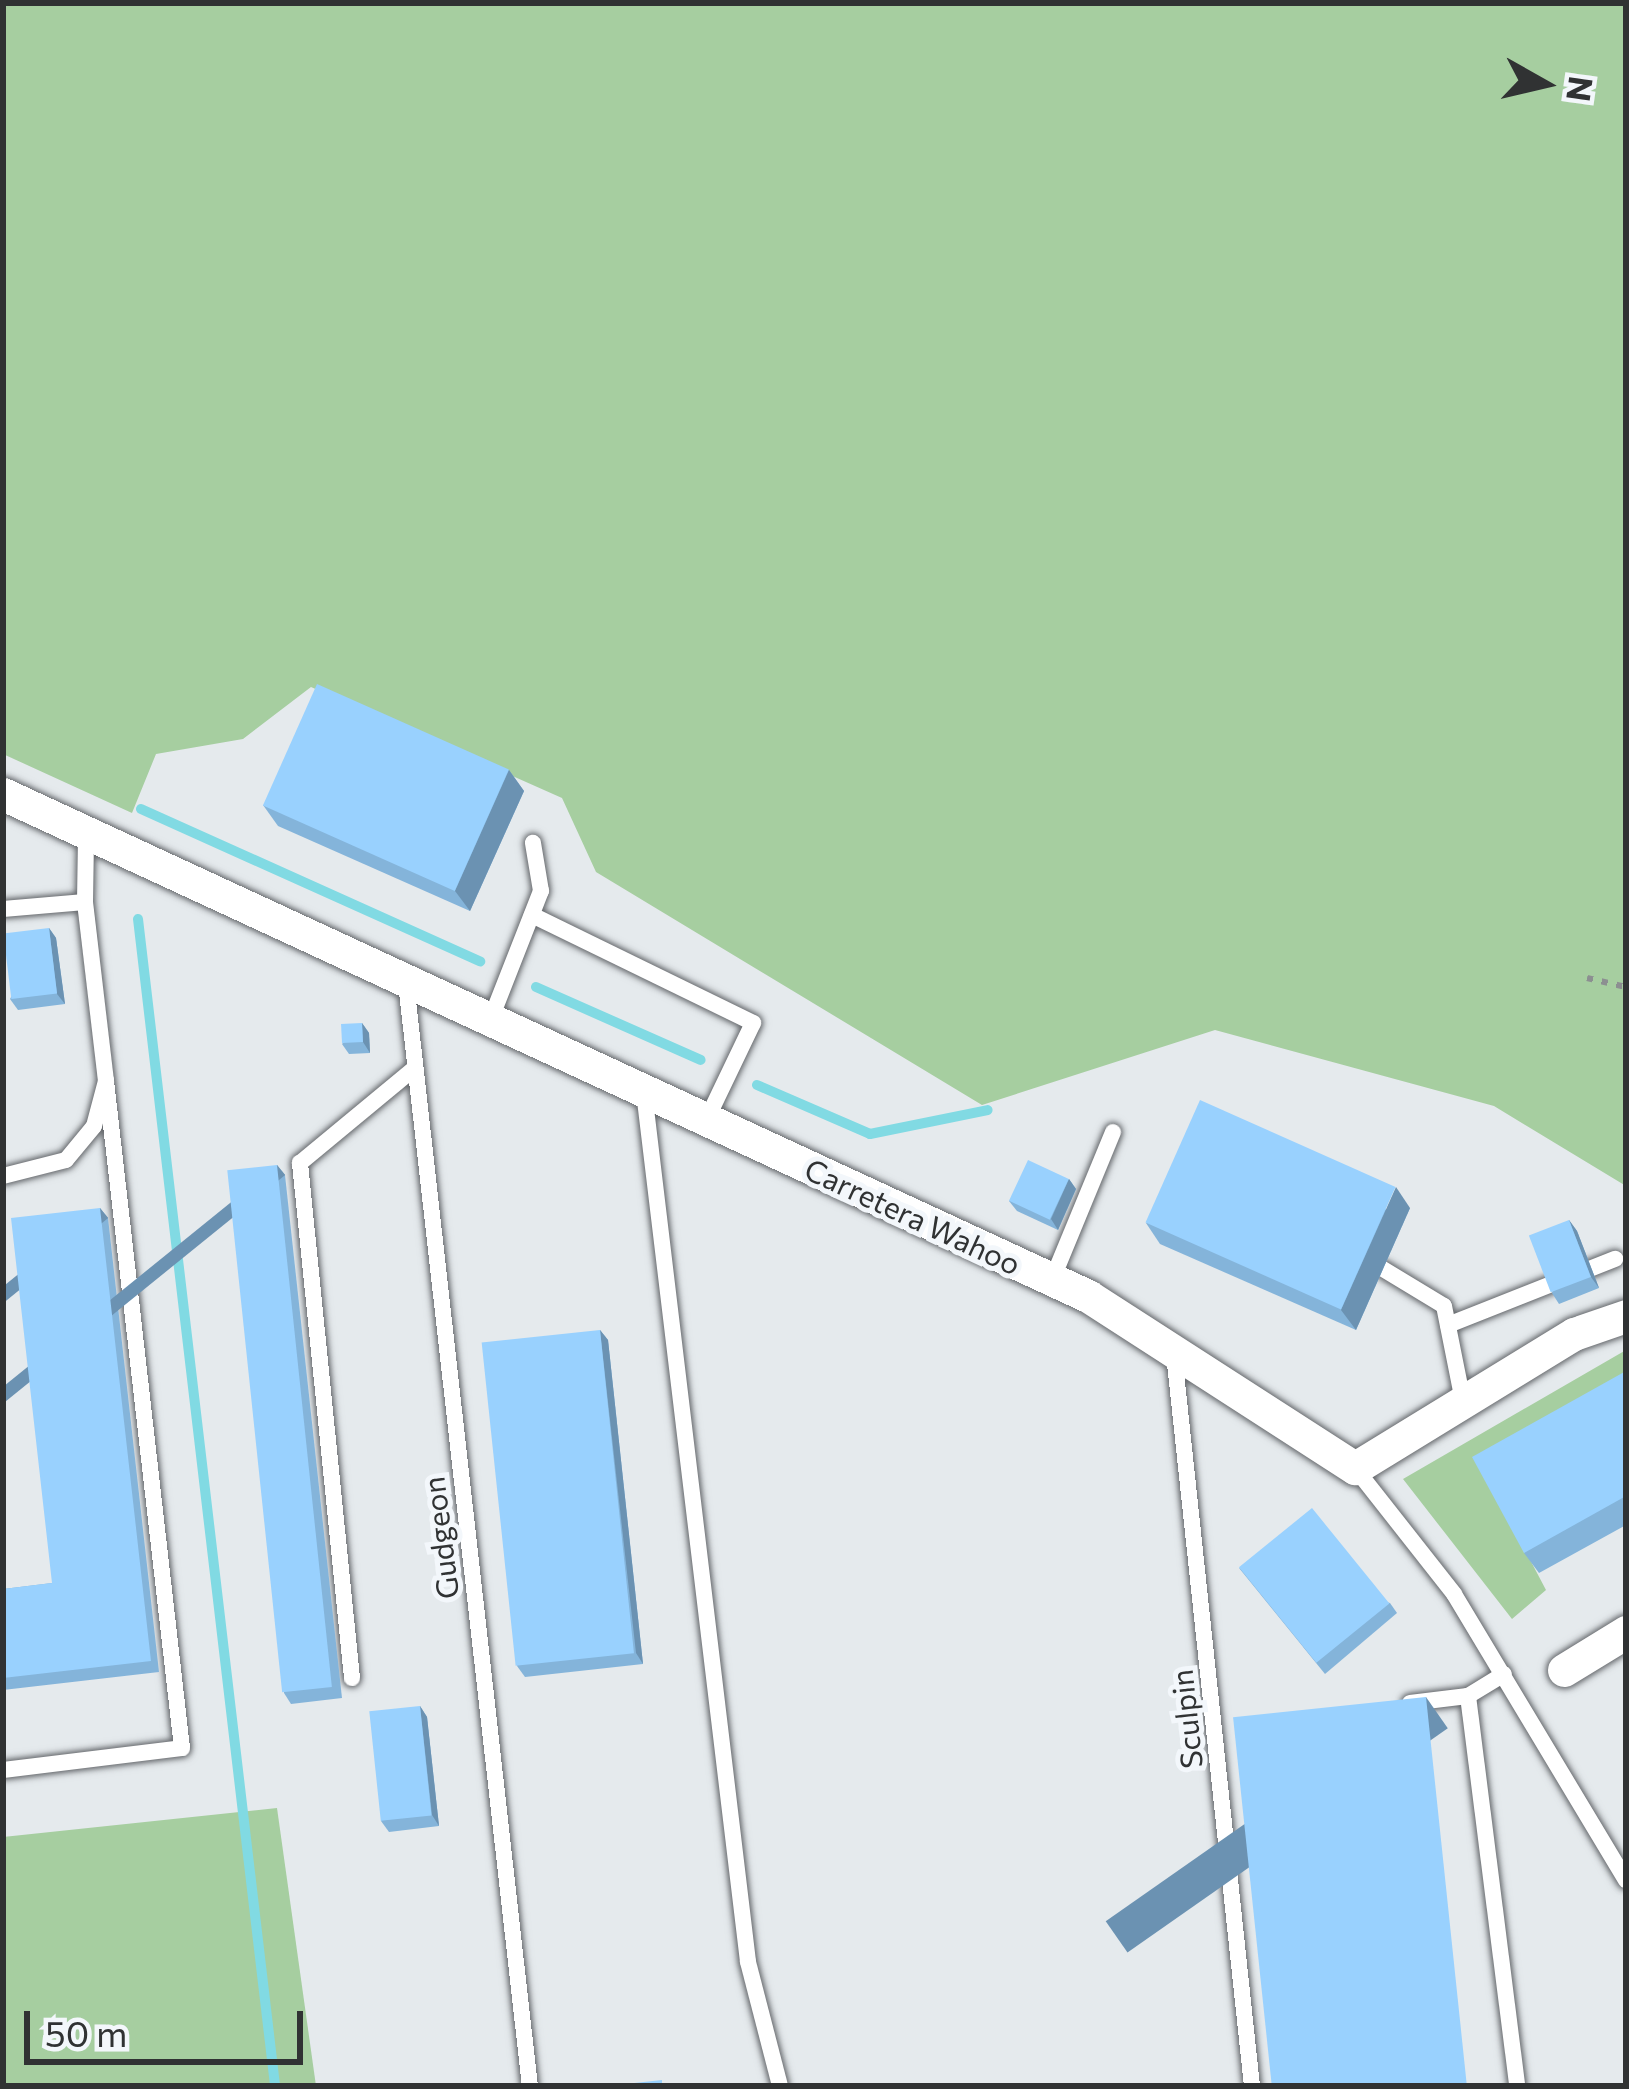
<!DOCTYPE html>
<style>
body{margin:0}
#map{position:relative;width:1629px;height:2089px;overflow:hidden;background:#e5eaed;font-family:Commissioner,sans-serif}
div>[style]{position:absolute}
.green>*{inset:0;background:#a6cea0}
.stream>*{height:10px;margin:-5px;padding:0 5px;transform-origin:5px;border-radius:5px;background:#81dae3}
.path>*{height:6px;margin-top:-3px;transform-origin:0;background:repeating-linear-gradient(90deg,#8c8f91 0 6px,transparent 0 15px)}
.roads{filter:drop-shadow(0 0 3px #64676b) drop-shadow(0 0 3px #64676b)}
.lane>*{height:16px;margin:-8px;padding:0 8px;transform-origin:8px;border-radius:8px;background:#fff}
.street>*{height:33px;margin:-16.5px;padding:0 16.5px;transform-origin:16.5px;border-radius:16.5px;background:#fff}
.wall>*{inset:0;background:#84b4da}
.shaded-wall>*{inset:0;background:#6b92b2;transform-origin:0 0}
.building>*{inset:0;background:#99d1fe;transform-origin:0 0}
span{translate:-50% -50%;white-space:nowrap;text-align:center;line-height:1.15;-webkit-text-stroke:10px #f3f7fb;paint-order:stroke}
.street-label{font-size:30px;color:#303233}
.frame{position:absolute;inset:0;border:6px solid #303233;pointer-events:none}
.north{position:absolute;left:1485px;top:24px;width:120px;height:120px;-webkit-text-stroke:9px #f3f7fb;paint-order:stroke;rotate:98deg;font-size:33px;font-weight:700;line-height:48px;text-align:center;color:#303233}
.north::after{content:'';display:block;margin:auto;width:42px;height:54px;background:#303233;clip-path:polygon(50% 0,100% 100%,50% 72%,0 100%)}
.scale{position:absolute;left:24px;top:2011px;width:279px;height:54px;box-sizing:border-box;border:6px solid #303233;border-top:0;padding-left:15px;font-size:36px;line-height:42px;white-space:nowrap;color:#303233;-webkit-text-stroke:9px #f3f7fb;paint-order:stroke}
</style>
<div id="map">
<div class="green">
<div style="clip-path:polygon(3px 3px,1626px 3px,1626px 1186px,1494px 1106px,1215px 1030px,982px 1105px,596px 872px,562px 798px,311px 687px,243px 739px,156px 754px,132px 813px,3px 754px)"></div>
<div style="clip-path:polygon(1626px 1350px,1626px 1400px,1487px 1478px,1546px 1590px,1512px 1619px,1403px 1479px)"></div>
<div style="clip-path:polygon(277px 1808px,316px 2086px,3px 2086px,3px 1837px)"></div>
</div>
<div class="stream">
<div style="left:141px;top:809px;width:372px;rotate:24.2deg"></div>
<div style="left:138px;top:919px;width:1175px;rotate:83.3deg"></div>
<div style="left:536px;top:987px;width:180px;rotate:23.9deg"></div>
<div style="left:757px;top:1085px;width:123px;rotate:23.4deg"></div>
<div style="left:870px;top:1134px;width:120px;rotate:-11.5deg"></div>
</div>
<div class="path">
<div style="left:1587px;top:978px;width:40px;rotate:13deg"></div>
</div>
<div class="roads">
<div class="lane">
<div style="left:3px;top:909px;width:82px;rotate:-4.9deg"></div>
<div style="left:85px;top:902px;width:66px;rotate:-89.1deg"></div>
<div style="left:532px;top:915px;width:246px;rotate:26deg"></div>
<div style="left:753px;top:1023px;width:109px;rotate:115.6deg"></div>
<div style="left:406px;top:983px;width:1110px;rotate:83.59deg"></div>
<div style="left:490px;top:1021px;width:140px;rotate:-68.6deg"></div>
<div style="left:541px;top:891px;width:49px;rotate:-99.5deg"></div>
<div style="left:644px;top:1092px;width:876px;rotate:83.18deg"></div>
<div style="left:748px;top:1962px;width:128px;rotate:75.5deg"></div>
<div style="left:3px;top:1176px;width:65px;rotate:-14.3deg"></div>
<div style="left:66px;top:1160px;width:44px;rotate:-50.5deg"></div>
<div style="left:94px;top:1126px;width:47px;rotate:-75.1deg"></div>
<div style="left:106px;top:1081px;width:180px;rotate:-96.7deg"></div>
<div style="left:1383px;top:1269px;width:71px;rotate:31.2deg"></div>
<div style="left:1444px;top:1306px;width:97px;rotate:78.7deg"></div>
<div style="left:1052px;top:1280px;width:160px;rotate:-67.6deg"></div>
<div style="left:1448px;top:1325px;width:180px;rotate:-21.6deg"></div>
<div style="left:1174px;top:1354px;width:736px;rotate:83.92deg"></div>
<div style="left:1355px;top:1468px;width:160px;rotate:51.8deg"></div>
<div style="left:1454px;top:1594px;width:334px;rotate:59deg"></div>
<div style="left:352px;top:1678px;width:518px;rotate:-95.77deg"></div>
<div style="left:300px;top:1163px;width:149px;rotate:-39.6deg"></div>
<div style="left:1468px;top:1696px;width:393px;rotate:82.8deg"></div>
<div style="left:1410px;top:1703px;width:58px;rotate:-6.9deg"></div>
<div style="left:1468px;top:1696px;width:42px;rotate:-31.4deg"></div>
<div style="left:3px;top:1770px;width:180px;rotate:-7deg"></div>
<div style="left:182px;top:1748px;width:671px;rotate:-96.5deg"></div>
</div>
<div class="street">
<div style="left:3px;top:794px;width:1196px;rotate:24.83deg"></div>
<div style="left:1088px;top:1296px;width:318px;rotate:32.8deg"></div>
<div style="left:1355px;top:1468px;width:257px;rotate:-31.5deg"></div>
<div style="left:1574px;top:1334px;width:55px;rotate:-19.1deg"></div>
<div style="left:1564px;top:1670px;width:73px;rotate:-31.5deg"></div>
</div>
</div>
<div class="wall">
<div style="clip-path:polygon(509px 770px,524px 791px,470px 911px,278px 826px,263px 805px)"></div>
<div style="clip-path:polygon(49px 928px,56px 938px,65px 1004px,18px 1010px,10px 999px)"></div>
<div style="clip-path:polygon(362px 1023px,369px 1033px,370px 1053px,349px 1054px,342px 1044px)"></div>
<div style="clip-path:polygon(277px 1165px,285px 1175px,342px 1698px,291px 1704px,284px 1693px)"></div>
<div style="clip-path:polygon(1069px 1179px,1076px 1189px,1058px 1230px,1017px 1211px,1009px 1201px)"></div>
<div style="clip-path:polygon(100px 1208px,108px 1218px,159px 1672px,3px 1690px,3px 1589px,52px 1583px)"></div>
<div style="clip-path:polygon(1410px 1208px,1356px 1330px,1160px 1244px,1146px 1223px)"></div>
<div style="clip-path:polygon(1569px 1220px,1577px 1231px,1599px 1288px,1559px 1304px,1552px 1293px)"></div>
<div style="clip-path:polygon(600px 1330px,608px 1340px,643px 1664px,525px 1677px,517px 1666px)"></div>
<div style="clip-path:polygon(1626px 1371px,1626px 1525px,1539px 1573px,1524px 1553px)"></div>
<div style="clip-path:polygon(1239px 1568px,1390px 1603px,1397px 1613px,1325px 1674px)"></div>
<div style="clip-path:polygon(420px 1706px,427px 1717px,439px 1826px,389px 1832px,381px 1821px)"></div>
</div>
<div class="shaded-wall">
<div style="clip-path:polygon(509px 770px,524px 791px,470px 911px,455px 891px)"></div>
<div style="clip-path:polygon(49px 928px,56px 938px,65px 1004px,57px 994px)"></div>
<div style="clip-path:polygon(362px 1023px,369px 1033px,370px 1053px,363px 1042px)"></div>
<div style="left:277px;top:1165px;width:13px;height:525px;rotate:51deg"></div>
<div style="clip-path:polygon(1069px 1179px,1076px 1189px,1058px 1230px,1051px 1219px)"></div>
<div style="clip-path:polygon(1396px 1187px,1410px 1208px,1356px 1330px,1341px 1310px)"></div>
<div style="left:100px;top:1208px;width:13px;height:456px;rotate:51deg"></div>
<div style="clip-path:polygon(1569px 1220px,1577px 1231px,1599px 1288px,1591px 1277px)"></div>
<div style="clip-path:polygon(600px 1330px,608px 1340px,643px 1664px,636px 1653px)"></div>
<div style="left:1426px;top:1697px;width:38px;height:391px;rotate:55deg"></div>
<div style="clip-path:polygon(420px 1706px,427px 1717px,439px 1826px,432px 1815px)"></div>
</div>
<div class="building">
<div style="left:317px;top:684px;width:210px;height:133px;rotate:24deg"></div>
<div style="left:49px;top:928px;width:66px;height:46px;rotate:83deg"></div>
<div style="left:362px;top:1023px;width:19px;height:21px;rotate:87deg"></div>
<div style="left:1200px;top:1100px;width:214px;height:134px;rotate:24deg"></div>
<div style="left:1028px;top:1160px;width:45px;height:45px;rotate:25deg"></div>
<div style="left:277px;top:1165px;width:525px;height:50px;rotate:84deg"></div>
<div style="clip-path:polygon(100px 1208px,151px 1661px,3px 1678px,3px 1589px,52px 1583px,11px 1218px)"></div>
<div style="left:1569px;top:1220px;width:61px;height:43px;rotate:69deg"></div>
<div style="left:600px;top:1330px;width:325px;height:119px;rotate:84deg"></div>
<div style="clip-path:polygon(1626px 1371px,1626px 1496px,1524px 1553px,1472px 1457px)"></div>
<div style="left:1312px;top:1508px;width:123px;height:94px;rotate:51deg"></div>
<div style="left:1426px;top:1697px;width:391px;height:194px;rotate:84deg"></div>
<div style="left:420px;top:1706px;width:110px;height:51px;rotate:84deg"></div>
<div style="clip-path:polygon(662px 2080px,662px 2086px,607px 2086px)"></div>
</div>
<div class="street-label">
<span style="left:913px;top:1216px;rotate:25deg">Carretera Wahoo</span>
<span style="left:440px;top:1538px;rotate:-97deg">Gudgeon</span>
<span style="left:1186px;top:1719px;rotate:-96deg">Sculpin</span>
</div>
<div class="frame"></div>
<div class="north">N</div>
<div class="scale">50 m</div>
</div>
